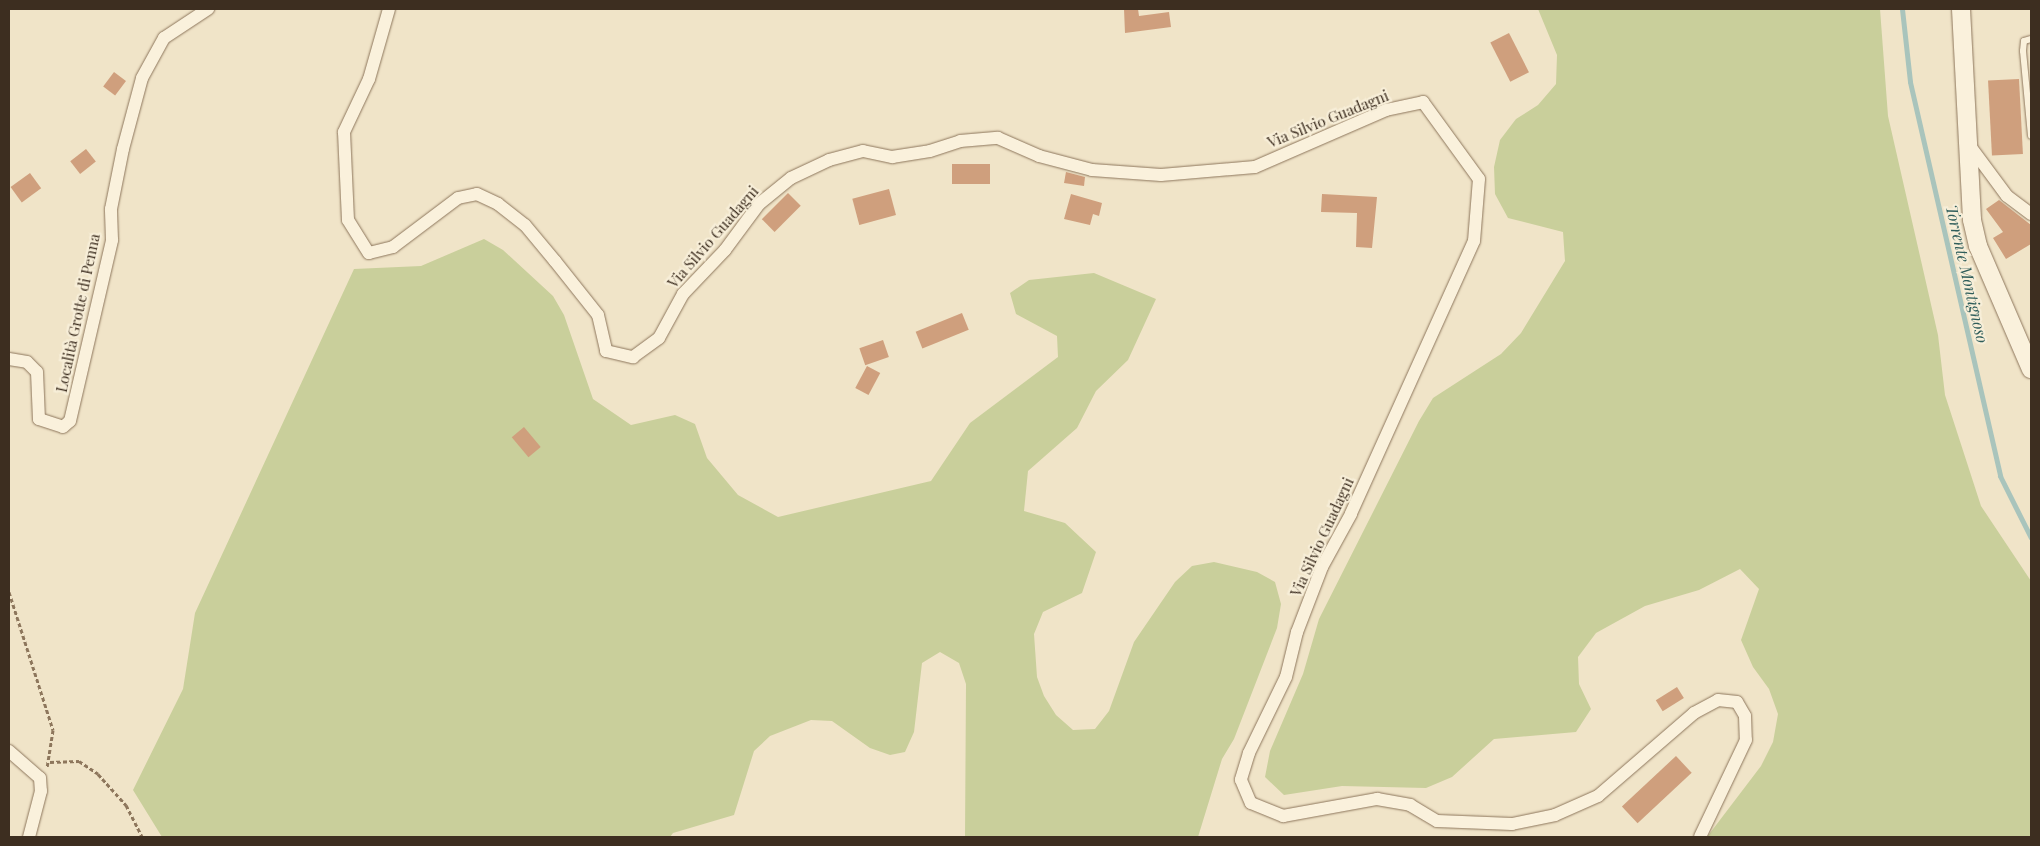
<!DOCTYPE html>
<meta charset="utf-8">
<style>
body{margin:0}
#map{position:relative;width:2040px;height:846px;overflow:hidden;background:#f0e4c8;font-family:"Playfair Display",serif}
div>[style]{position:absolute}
.green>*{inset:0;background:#c9cf9b}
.stream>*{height:5px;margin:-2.5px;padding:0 2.5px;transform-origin:2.5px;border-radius:2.5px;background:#a9c4bc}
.building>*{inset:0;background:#cf9f7d;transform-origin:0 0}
.path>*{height:3px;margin-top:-1.5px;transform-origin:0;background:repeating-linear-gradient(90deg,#8d765c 0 4px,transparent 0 6.5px)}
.roads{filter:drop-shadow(0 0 1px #8d765c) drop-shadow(0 0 1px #8d765c)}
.lane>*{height:6px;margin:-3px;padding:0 3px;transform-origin:3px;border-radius:3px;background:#faf1dc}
.street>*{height:12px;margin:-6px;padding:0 6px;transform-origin:6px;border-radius:6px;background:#faf1dc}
.secondary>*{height:18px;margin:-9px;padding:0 9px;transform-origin:9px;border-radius:9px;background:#faf1dc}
span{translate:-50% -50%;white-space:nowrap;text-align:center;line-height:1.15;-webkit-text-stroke:4.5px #f7eed8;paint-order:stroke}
.street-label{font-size:15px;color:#3d2e20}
.water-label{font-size:16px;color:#2f5d5a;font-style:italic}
.frame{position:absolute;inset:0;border:10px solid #3d2e20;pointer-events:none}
</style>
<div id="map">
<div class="green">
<div style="clip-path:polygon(1538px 9px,1880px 9px,1888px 116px,1938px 335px,1945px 395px,1981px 506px,2031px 581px,2031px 837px,1707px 837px,1761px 766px,1773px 742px,1778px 714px,1769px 689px,1753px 667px,1741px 640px,1759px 589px,1740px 569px,1699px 590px,1645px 606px,1596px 633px,1578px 657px,1579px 684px,1591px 709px,1576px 732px,1494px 739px,1452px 777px,1426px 788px,1342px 786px,1284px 795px,1265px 777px,1270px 751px,1303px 674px,1319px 619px,1419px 421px,1433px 398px,1501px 354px,1521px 333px,1565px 261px,1563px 232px,1508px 218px,1495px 194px,1494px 167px,1500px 140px,1516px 119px,1538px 105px,1556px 84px,1557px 55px)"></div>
<div style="clip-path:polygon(484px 239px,503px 250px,553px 296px,564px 315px,593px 399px,631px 425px,675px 415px,695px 424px,707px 458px,738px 495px,778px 517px,931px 481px,970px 423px,1058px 357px,1057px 336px,1016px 314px,1010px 293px,1029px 280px,1094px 273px,1156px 299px,1128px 360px,1096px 391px,1077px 428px,1028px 471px,1024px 511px,1065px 523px,1096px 552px,1082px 593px,1043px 612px,1034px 634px,1037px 677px,1044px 696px,1056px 715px,1073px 730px,1095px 729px,1109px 711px,1134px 642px,1175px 582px,1192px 566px,1214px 562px,1257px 572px,1275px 582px,1281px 604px,1277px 628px,1234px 739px,1222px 759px,1198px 837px,965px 837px,966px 684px,959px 663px,940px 652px,922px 663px,914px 732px,905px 752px,890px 755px,870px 748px,832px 721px,811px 720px,770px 736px,754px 751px,734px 815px,673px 833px,670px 837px,162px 837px,133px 790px,183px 689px,195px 613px,354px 269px,421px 266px)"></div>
</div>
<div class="stream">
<div style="left:1902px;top:9px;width:73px;rotate:83.7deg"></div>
<div style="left:1910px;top:82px;width:404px;rotate:77.1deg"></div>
<div style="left:2000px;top:476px;width:69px;rotate:63.4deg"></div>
</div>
<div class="building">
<div style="clip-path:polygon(1124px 9px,1138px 9px,1139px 16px,1169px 12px,1171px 27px,1125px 33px)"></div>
<div style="left:1509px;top:33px;width:44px;height:21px;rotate:63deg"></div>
<div style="left:114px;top:72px;width:15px;height:18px;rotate:37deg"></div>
<div style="left:2019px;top:79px;width:75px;height:31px;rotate:87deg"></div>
<div style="left:86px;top:149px;width:16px;height:20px;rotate:52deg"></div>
<div style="left:952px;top:164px;width:38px;height:20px"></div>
<div style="clip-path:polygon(1066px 172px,1085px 177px,1084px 186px,1064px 183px)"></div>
<div style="left:30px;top:173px;width:19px;height:24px;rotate:54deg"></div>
<div style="left:889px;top:189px;width:27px;height:38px;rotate:75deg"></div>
<div style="left:788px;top:193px;width:18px;height:37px;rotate:45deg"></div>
<div style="clip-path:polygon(1071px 194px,1102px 203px,1099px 216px,1093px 214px,1090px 225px,1064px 219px)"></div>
<div style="clip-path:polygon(1322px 194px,1377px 197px,1372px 248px,1356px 247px,1357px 213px,1321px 212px)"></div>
<div style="clip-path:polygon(1999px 200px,2031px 225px,2031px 244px,2006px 259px,1993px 238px,2003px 232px,1986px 209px)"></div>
<div style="left:962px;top:313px;width:18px;height:50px;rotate:68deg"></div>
<div style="left:883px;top:340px;width:18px;height:25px;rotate:71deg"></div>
<div style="left:867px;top:366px;width:15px;height:25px;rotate:28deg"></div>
<div style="left:524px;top:427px;width:26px;height:16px;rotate:50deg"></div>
<div style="left:1677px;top:687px;width:13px;height:25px;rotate:58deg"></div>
<div style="left:1676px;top:756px;width:23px;height:74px;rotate:47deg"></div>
</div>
<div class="path">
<div style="left:9px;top:592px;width:145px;rotate:72.3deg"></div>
<div style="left:53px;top:730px;width:38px;rotate:99deg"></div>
<div style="left:50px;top:762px;width:29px;rotate:-2deg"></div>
<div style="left:79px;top:761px;width:23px;rotate:34deg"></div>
<div style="left:98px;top:774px;width:42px;rotate:47.9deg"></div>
<div style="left:126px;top:805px;width:36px;rotate:63deg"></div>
</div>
<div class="roads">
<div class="lane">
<div style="left:2031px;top:39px;width:7px;rotate:164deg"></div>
<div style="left:2024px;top:41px;width:10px;rotate:96deg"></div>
<div style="left:2023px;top:51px;width:85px;rotate:84.6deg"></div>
</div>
<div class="street">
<div style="left:389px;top:9px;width:73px;rotate:105.9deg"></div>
<div style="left:369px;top:79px;width:59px;rotate:115.3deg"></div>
<div style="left:344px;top:132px;width:88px;rotate:87.4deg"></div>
<div style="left:348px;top:220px;width:39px;rotate:58deg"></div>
<div style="left:369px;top:253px;width:25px;rotate:-14deg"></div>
<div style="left:393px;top:247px;width:81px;rotate:-37deg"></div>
<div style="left:458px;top:198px;width:19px;rotate:-12deg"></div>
<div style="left:477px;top:194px;width:23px;rotate:25deg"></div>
<div style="left:498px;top:204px;width:34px;rotate:38deg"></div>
<div style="left:525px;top:225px;width:47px;rotate:50.2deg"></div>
<div style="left:555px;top:261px;width:69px;rotate:51.5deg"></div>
<div style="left:598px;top:315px;width:37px;rotate:77deg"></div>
<div style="left:606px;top:351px;width:28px;rotate:13deg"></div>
<div style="left:633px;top:357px;width:32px;rotate:-36deg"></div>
<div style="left:659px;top:338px;width:50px;rotate:-61.4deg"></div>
<div style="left:683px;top:294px;width:61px;rotate:-46.3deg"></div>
<div style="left:725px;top:250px;width:57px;rotate:-53.5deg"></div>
<div style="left:759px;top:204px;width:41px;rotate:-39.1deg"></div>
<div style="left:791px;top:178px;width:42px;rotate:-25.3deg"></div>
<div style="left:829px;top:160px;width:35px;rotate:-15deg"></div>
<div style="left:863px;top:151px;width:30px;rotate:12deg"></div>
<div style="left:892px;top:157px;width:38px;rotate:-9deg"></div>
<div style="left:930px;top:151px;width:32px;rotate:-18deg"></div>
<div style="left:960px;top:141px;width:38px;rotate:-5deg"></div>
<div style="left:998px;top:138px;width:45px;rotate:23.7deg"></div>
<div style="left:1039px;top:156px;width:55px;rotate:14.8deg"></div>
<div style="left:1092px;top:170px;width:69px;rotate:4.1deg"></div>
<div style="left:1161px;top:175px;width:94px;rotate:-4.9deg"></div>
<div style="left:1255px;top:167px;width:143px;rotate:-23.5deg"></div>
<div style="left:1386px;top:110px;width:38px;rotate:-12deg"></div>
<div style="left:1423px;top:102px;width:95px;rotate:54deg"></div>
<div style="left:1479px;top:179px;width:62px;rotate:94.6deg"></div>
<div style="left:1474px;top:241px;width:299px;rotate:114.3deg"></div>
<div style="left:1351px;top:514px;width:60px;rotate:118.7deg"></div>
<div style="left:1322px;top:567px;width:70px;rotate:111deg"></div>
<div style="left:1297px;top:632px;width:46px;rotate:103.7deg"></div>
<div style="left:1286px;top:677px;width:85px;rotate:116deg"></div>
<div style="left:1249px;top:753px;width:28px;rotate:107deg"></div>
<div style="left:1241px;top:780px;width:25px;rotate:67deg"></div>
<div style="left:1251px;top:803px;width:35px;rotate:22deg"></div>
<div style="left:1283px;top:816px;width:96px;rotate:-10.3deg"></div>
<div style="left:1377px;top:799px;width:34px;rotate:10deg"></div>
<div style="left:1410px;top:805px;width:31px;rotate:31deg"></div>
<div style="left:1437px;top:821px;width:75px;rotate:2.3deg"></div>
<div style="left:1512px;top:824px;width:44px;rotate:-11.8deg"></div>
<div style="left:1555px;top:815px;width:47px;rotate:-23.8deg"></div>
<div style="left:1598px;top:796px;width:127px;rotate:-40.8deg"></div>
<div style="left:1694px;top:713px;width:27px;rotate:-28deg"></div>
<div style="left:1718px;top:700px;width:19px;rotate:6deg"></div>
<div style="left:1737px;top:702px;width:16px;rotate:60deg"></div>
<div style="left:1745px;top:716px;width:24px;rotate:88deg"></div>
<div style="left:1746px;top:740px;width:107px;rotate:115.4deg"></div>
<div style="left:1967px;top:142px;width:67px;rotate:53.5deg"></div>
<div style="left:2007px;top:196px;width:30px;rotate:37deg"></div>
<div style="left:9px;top:359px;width:18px;rotate:9deg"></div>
<div style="left:27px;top:362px;width:14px;rotate:45deg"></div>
<div style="left:37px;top:372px;width:47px;rotate:87.6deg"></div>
<div style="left:39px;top:419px;width:25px;rotate:18deg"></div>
<div style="left:63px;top:427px;width:9px;rotate:-41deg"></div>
<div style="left:70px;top:421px;width:186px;rotate:-76.9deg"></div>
<div style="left:112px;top:240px;width:31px;rotate:-92deg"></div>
<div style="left:111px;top:209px;width:61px;rotate:-78.7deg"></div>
<div style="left:123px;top:149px;width:73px;rotate:-75deg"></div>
<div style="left:142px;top:78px;width:46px;rotate:-61.2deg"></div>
<div style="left:164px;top:38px;width:53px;rotate:-33.4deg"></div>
<div style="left:9px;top:751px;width:41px;rotate:41.1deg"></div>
<div style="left:40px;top:778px;width:13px;rotate:86deg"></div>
<div style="left:41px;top:791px;width:48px;rotate:104.6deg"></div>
</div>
<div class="secondary">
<div style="left:1961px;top:9px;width:211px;rotate:87deg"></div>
<div style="left:1972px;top:220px;width:27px;rotate:77deg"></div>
<div style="left:1978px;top:246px;width:134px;rotate:66.7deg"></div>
</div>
</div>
<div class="street-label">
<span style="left:1328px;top:119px;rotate:-22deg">Via Silvio Guadagni</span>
<span style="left:713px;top:237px;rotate:-49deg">Via Silvio Guadagni</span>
<span style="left:78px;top:313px;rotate:-78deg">Località Grotte di Penna</span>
<span style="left:1322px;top:537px;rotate:-65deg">Via Silvio Guadagni</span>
</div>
<div class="water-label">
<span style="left:1967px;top:274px;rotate:77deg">Torrente Montignoso</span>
</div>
<div class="frame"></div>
</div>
